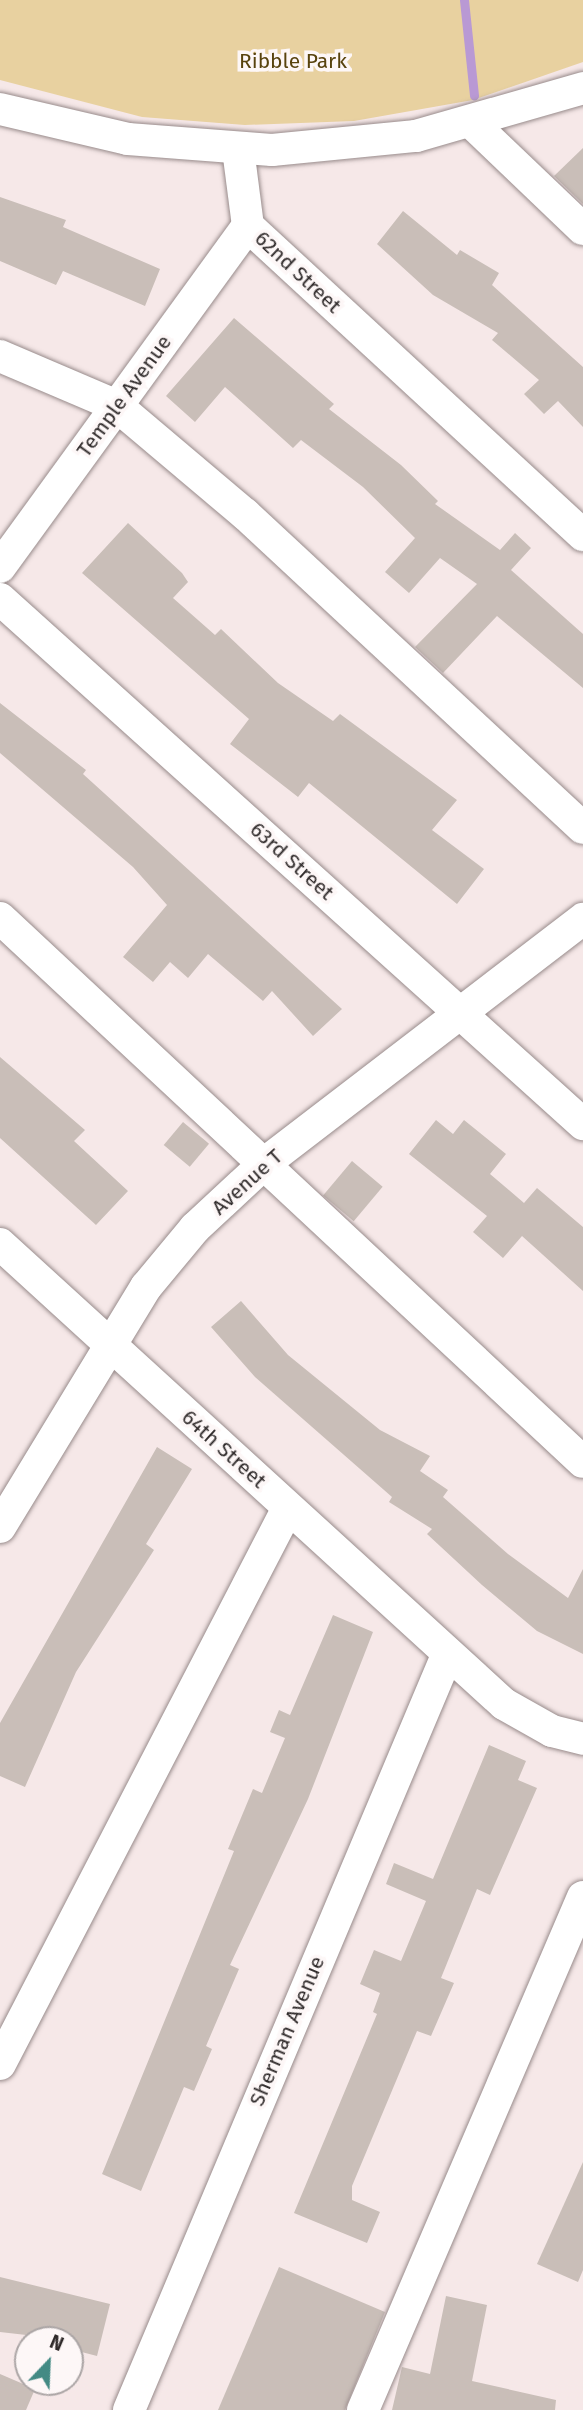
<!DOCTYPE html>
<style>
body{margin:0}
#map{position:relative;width:583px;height:2410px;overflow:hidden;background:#f6e8e8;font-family:"Fira Sans",sans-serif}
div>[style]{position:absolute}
.green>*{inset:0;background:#e8d1a0}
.stream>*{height:9px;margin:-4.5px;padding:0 4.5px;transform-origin:4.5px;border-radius:4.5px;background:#b999d4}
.building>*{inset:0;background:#c9beb8;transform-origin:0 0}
.roads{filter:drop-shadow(0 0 2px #988b8b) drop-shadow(0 0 2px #988b8b)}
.minor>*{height:32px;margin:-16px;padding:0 16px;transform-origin:16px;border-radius:16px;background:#fff}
span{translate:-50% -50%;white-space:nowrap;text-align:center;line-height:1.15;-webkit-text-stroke:7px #fdf7f7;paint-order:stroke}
.park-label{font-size:21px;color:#58430e}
.street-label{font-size:21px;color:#2f2a2a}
.north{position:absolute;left:14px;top:2326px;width:70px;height:70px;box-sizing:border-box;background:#fdf7f7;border:2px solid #aba5a5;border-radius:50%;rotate:23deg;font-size:19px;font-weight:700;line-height:28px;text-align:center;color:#2f2a2a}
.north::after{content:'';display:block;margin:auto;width:24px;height:32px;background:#438a84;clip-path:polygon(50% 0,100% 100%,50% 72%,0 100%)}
</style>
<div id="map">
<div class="green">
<div style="clip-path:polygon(0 0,583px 0,583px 62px,473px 100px,354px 121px,245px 125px,142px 117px,0 80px)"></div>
</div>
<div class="stream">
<div style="left:464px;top:0;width:96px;rotate:84deg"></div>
</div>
<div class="building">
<div style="clip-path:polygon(583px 148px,583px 204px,554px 176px)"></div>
<div style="clip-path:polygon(0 197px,66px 220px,63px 227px,160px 269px,145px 306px,63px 271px,56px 285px,0 261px)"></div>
<div style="clip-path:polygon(403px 211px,457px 255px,460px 250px,499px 273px,492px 285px,583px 367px,583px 427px,558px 401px,544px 414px,524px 394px,539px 380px,492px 340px,498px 333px,433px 295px,377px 244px)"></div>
<div style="clip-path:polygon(234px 318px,334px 404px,329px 409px,401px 465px,438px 501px,435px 504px,500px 550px,515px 533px,531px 548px,511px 570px,583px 634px,583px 688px,497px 616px,443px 673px,415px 647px,477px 584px,440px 558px,409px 593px,385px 572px,415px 538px,363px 487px,301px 440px,293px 448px,225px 387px,195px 422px,166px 396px)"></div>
<div style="clip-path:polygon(128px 523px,182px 573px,188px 582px,173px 598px,215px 635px,221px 629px,278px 683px,333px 721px,340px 714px,457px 800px,432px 830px,484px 869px,457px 904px,309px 783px,298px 797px,230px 744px,249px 719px,82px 573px)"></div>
<div style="clip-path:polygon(0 703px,86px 770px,83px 774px,342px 1009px,313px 1036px,272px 991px,263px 1001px,208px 954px,188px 978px,170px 962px,153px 982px,123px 957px,167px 905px,133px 867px,0 753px)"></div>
<div style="clip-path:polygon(0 1057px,85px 1130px,74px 1141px,128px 1191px,96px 1225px,0 1138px)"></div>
<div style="clip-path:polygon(436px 1120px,453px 1134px,464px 1120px,506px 1154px,490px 1174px,524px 1203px,537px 1188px,583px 1227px,583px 1291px,522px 1236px,503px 1258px,473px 1232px,487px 1216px,409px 1154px)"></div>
<div style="left:183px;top:1122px;width:34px;height:30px;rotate:40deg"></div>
<div style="left:352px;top:1161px;width:40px;height:45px;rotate:40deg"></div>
<div style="clip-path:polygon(241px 1301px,288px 1355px,380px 1430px,430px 1456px,420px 1471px,448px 1490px,443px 1497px,508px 1554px,568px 1598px,583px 1569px,583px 1654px,537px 1631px,482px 1585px,427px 1534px,432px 1529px,389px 1502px,392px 1497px,255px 1377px,211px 1327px)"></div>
<div style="clip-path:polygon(157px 1447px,192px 1469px,146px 1544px,154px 1550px,76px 1672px,25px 1787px,0 1776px,0 1723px)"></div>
<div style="clip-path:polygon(333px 1615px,373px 1632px,308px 1799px,230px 1965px,239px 1969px,206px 2046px,212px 2049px,194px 2091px,184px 2087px,141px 2191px,102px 2174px,234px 1851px,228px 1849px,253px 1789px,262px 1793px,285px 1738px,270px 1732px,279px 1710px,290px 1715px)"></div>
<div style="clip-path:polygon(489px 1745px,526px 1761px,518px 1780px,537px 1788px,490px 1895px,477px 1889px,441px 1978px,454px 1983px,431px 2036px,417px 2031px,352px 2186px,352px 2200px,380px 2212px,367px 2243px,294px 2213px,377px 2014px,373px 2012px,380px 1993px,360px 1984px,374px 1950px,401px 1961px,426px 1901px,386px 1884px,394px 1863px,433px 1879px)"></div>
<div style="clip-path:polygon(583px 2162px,583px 2270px,578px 2282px,537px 2264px)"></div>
<div style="clip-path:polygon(279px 2267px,385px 2312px,345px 2410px,218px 2410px)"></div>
<div style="clip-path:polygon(0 2277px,110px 2304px,97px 2356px,70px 2349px,70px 2340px,0 2332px)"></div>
<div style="clip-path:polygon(446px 2296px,487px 2305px,472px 2381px,556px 2400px,555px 2410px,392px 2410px,402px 2367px,430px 2374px)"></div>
<div style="clip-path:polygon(0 2374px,35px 2389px,26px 2410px,0 2410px)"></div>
</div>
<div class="roads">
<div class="minor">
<div style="left:0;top:109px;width:131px;rotate:13.2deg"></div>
<div style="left:128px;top:139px;width:144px;rotate:4.4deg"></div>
<div style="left:272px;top:150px;width:145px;rotate:-5.6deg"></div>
<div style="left:416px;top:136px;width:174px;rotate:-16deg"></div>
<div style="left:473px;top:124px;width:152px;rotate:43.7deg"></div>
<div style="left:238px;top:149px;width:78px;rotate:82.6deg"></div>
<div style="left:248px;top:226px;width:456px;rotate:42.7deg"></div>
<div style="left:0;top:356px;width:127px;rotate:23.1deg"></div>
<div style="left:117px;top:406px;width:167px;rotate:40.2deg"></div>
<div style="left:245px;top:514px;width:461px;rotate:42.9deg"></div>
<div style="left:0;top:567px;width:422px;rotate:-54deg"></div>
<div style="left:0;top:599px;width:785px;rotate:42deg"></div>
<div style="left:0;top:918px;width:797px;rotate:43.02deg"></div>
<div style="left:0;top:1244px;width:682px;rotate:42.39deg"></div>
<div style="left:504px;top:1704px;width:55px;rotate:29.4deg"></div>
<div style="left:552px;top:1731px;width:32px;rotate:14deg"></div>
<div style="left:0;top:1527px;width:281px;rotate:-58.7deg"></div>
<div style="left:146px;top:1287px;width:77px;rotate:-50.3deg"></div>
<div style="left:195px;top:1228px;width:96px;rotate:-42.9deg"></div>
<div style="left:265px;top:1163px;width:401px;rotate:-37.5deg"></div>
<div style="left:0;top:2064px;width:626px;rotate:-62.62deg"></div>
<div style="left:129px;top:2410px;width:821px;rotate:-67.15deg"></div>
<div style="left:363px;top:2410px;width:558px;rotate:-66.79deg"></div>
</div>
</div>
<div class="park-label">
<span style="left:293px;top:61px">Ribble Park</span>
</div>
<div class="street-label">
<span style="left:298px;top:272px;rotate:43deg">62nd Street</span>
<span style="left:124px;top:396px;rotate:-54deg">Temple Avenue</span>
<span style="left:292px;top:861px;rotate:42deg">63rd Street</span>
<span style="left:247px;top:1182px;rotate:-42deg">Avenue T</span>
<span style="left:224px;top:1449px;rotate:42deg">64th Street</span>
<span style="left:287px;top:2031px;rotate:-67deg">Sherman Avenue</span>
</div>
<div class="north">N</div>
</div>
